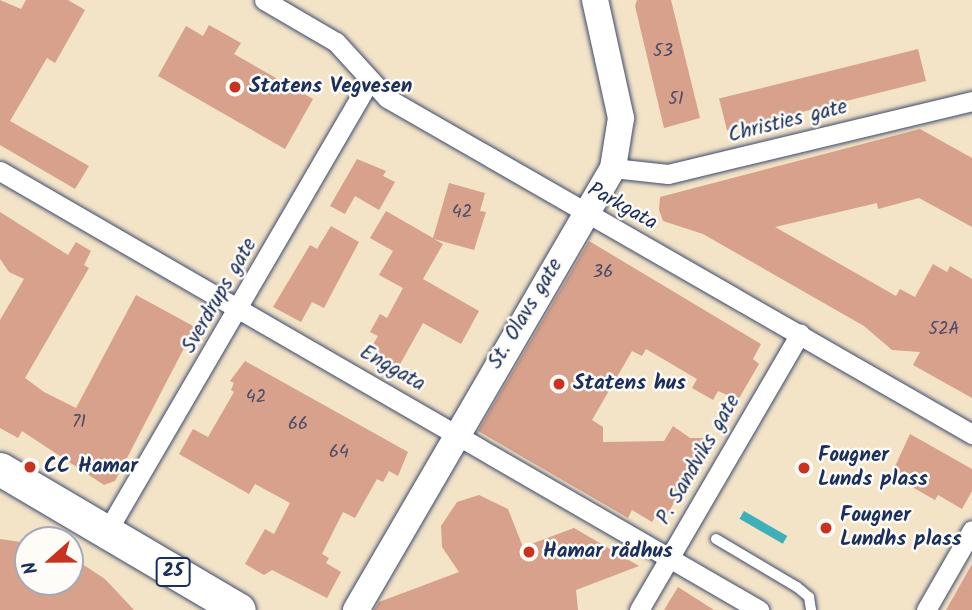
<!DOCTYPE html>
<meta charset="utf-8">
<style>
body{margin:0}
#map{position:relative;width:972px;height:610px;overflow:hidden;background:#f3e3c7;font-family:Kalam,sans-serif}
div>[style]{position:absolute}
.water>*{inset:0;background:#3fafb9;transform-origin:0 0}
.building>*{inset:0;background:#d7a18b;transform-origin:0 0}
.roads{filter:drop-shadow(0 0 2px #3b4a6e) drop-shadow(0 0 2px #3b4a6e)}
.lane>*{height:10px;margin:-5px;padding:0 5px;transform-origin:5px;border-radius:5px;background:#fff}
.street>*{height:19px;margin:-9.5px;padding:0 9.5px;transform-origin:9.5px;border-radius:9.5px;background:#fff}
.secondary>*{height:26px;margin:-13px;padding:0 13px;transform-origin:13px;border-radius:13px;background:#fff}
.highway>*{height:33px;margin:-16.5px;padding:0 16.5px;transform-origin:16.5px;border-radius:16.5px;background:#fff}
.dots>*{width:19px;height:19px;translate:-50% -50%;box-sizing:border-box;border:4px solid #fdfcf7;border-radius:50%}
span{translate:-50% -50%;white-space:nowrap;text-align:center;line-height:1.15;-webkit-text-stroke:5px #fdfcf7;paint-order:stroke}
.number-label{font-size:18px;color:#4a4c69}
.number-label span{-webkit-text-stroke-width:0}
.shield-label span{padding:2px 5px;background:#fdfcf7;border:2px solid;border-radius:5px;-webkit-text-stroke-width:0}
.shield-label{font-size:19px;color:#1b2f5e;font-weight:700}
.poi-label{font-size:21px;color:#1b2f5e;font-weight:700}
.left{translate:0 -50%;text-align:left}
.street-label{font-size:21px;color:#1b2f5e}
.north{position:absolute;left:14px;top:526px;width:70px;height:70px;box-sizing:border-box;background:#fdfcf7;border:2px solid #a3aaba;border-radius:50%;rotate:249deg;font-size:19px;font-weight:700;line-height:28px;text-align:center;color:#1b2f5e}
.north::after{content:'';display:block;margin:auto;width:24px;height:32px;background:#c8321e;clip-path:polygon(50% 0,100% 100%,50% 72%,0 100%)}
</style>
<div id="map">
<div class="water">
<div style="left:744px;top:511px;width:50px;height:9px;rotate:30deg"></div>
</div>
<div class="building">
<div style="clip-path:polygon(0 0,21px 9px,26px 0,68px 0,85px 10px,55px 63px,47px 58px,10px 121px,89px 166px,75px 189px,0 145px)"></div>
<div style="clip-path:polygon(637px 0,671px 0,700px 118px,664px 128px,635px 6px)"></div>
<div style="clip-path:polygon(209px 25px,241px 43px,234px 54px,313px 99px,285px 149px,158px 76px,186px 26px,203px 36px)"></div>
<div style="left:918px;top:49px;width:33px;height:205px;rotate:76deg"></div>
<div style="clip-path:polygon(920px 129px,972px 158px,972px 227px,919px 198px,878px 209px,877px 203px,775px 227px,896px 296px,900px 289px,915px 297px,933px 264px,947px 272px,950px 266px,972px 279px,972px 398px,913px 365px,920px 352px,892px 350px,864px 326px,703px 234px,663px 221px,659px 210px,660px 197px)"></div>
<div style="clip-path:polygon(357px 159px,386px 171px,383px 176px,395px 182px,379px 210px,355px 196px,345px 214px,330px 206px)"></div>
<div style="clip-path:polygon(449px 183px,485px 193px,480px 211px,486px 212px,474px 250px,434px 239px,443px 244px,423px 279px,479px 311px,461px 344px,423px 323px,394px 375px,365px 358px,378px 336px,370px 332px,380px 314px,387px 318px,403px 288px,379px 275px,393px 251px,370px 238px,386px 211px,433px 238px)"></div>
<div style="clip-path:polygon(0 212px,68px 255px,76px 242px,91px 251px,84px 265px,89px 268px,25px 378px,44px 392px,76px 408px,136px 295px,195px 327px,115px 481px,104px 485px,22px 431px,18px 438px,0 428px,0 320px,24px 279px,9px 272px,0 259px)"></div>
<div style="clip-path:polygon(331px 226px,359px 242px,324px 308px,312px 302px,301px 322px,273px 307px,310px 245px,317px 249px)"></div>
<div style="clip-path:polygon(589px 241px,761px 344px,753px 359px,759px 364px,738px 400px,718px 391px,713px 400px,692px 388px,697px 379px,646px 349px,642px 356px,632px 351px,592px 420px,603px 427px,603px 442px,664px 441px,673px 426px,690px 438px,711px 438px,667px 515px,659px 511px,652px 522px,632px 510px,628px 518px,478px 431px)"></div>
<div style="clip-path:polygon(245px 361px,408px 452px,398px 476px,389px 471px,383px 482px,377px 479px,355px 518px,343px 512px,322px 554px,329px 558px,326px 563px,341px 572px,327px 598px,272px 570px,264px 575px,245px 564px,265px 529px,274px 534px,290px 503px,255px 484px,249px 494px,179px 454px,193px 429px,208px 437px,234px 392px,231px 390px,234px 383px,230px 381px)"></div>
<div style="clip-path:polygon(910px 434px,972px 469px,972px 491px,962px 509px,938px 495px,935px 500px,891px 475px)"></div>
<div style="clip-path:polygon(479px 495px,508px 509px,523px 547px,574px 528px,639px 566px,576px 590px,578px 610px,374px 610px,379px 602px,459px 572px,442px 547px,441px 526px,457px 502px)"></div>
<div style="clip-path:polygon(0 539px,28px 543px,28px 582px,70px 582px,70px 556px,105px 579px,134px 610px,0 610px)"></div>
<div style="clip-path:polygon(972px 564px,972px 610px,946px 610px)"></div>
<div style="clip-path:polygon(678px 587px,714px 610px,664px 610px)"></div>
</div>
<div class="roads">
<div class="lane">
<div style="left:716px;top:539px;width:94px;rotate:30.7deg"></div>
<div style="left:797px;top:587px;width:16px;rotate:40deg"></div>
<div style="left:809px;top:597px;width:13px;rotate:81deg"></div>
</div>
<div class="street">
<div style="left:264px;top:0;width:83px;rotate:30.3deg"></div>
<div style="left:336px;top:42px;width:76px;rotate:47.7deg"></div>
<div style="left:387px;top:98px;width:675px;rotate:29.87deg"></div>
<div style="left:613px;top:168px;width:55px;rotate:6.2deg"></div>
<div style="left:668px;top:174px;width:313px;rotate:-13.5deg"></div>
<div style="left:0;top:171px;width:877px;rotate:30.04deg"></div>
<div style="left:106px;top:533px;width:524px;rotate:-59.77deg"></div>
<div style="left:639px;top:610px;width:320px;rotate:-59.8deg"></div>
<div style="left:926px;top:610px;width:92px;rotate:-60.1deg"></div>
</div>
<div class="secondary">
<div style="left:356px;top:610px;width:511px;rotate:-59.82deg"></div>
<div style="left:613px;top:168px;width:51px;rotate:-80.9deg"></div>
<div style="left:621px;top:118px;width:121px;rotate:-102.4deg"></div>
</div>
<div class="highway">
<div style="left:0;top:469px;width:277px;rotate:30.5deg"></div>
</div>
</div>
<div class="dots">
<div style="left:235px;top:87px;background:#c8321e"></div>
<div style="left:559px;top:384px;background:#c8321e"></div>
<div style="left:30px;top:467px;background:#c8321e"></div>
<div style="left:804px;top:468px;background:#c8321e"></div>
<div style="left:826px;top:528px;background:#c8321e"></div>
<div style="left:529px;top:552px;background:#c8321e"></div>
</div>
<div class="number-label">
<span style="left:663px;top:52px">53</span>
<span style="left:676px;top:100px">51</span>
<span style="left:462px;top:213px">42</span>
<span style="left:603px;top:273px">36</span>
<span style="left:944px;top:330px">52A</span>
<span style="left:256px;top:398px">42</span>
<span style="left:79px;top:423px">71</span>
<span style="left:298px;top:425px">66</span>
<span style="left:339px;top:453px">64</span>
</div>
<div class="shield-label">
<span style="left:173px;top:572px">25</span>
</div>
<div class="poi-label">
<span class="left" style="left:249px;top:87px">Statens Vegvesen</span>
<span class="left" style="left:573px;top:384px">Statens hus</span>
<span class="left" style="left:818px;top:468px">Fougner<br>Lunds plass</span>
<span class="left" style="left:44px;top:467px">CC Hamar</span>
<span class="left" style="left:840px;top:528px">Fougner<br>Lundhs plass</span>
<span class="left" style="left:543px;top:552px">Hamar rådhus</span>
</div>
<div class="street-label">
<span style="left:788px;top:122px;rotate:-14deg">Christies gate</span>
<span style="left:622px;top:207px;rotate:29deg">Parkgata</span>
<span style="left:220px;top:296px;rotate:-60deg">Sverdrups gate</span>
<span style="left:526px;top:314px;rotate:-59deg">St. Olavs gate</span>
<span style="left:392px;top:369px;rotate:30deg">Enggata</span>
<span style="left:699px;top:460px;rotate:-60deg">P. Sandviks gate</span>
</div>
<div class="north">N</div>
</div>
